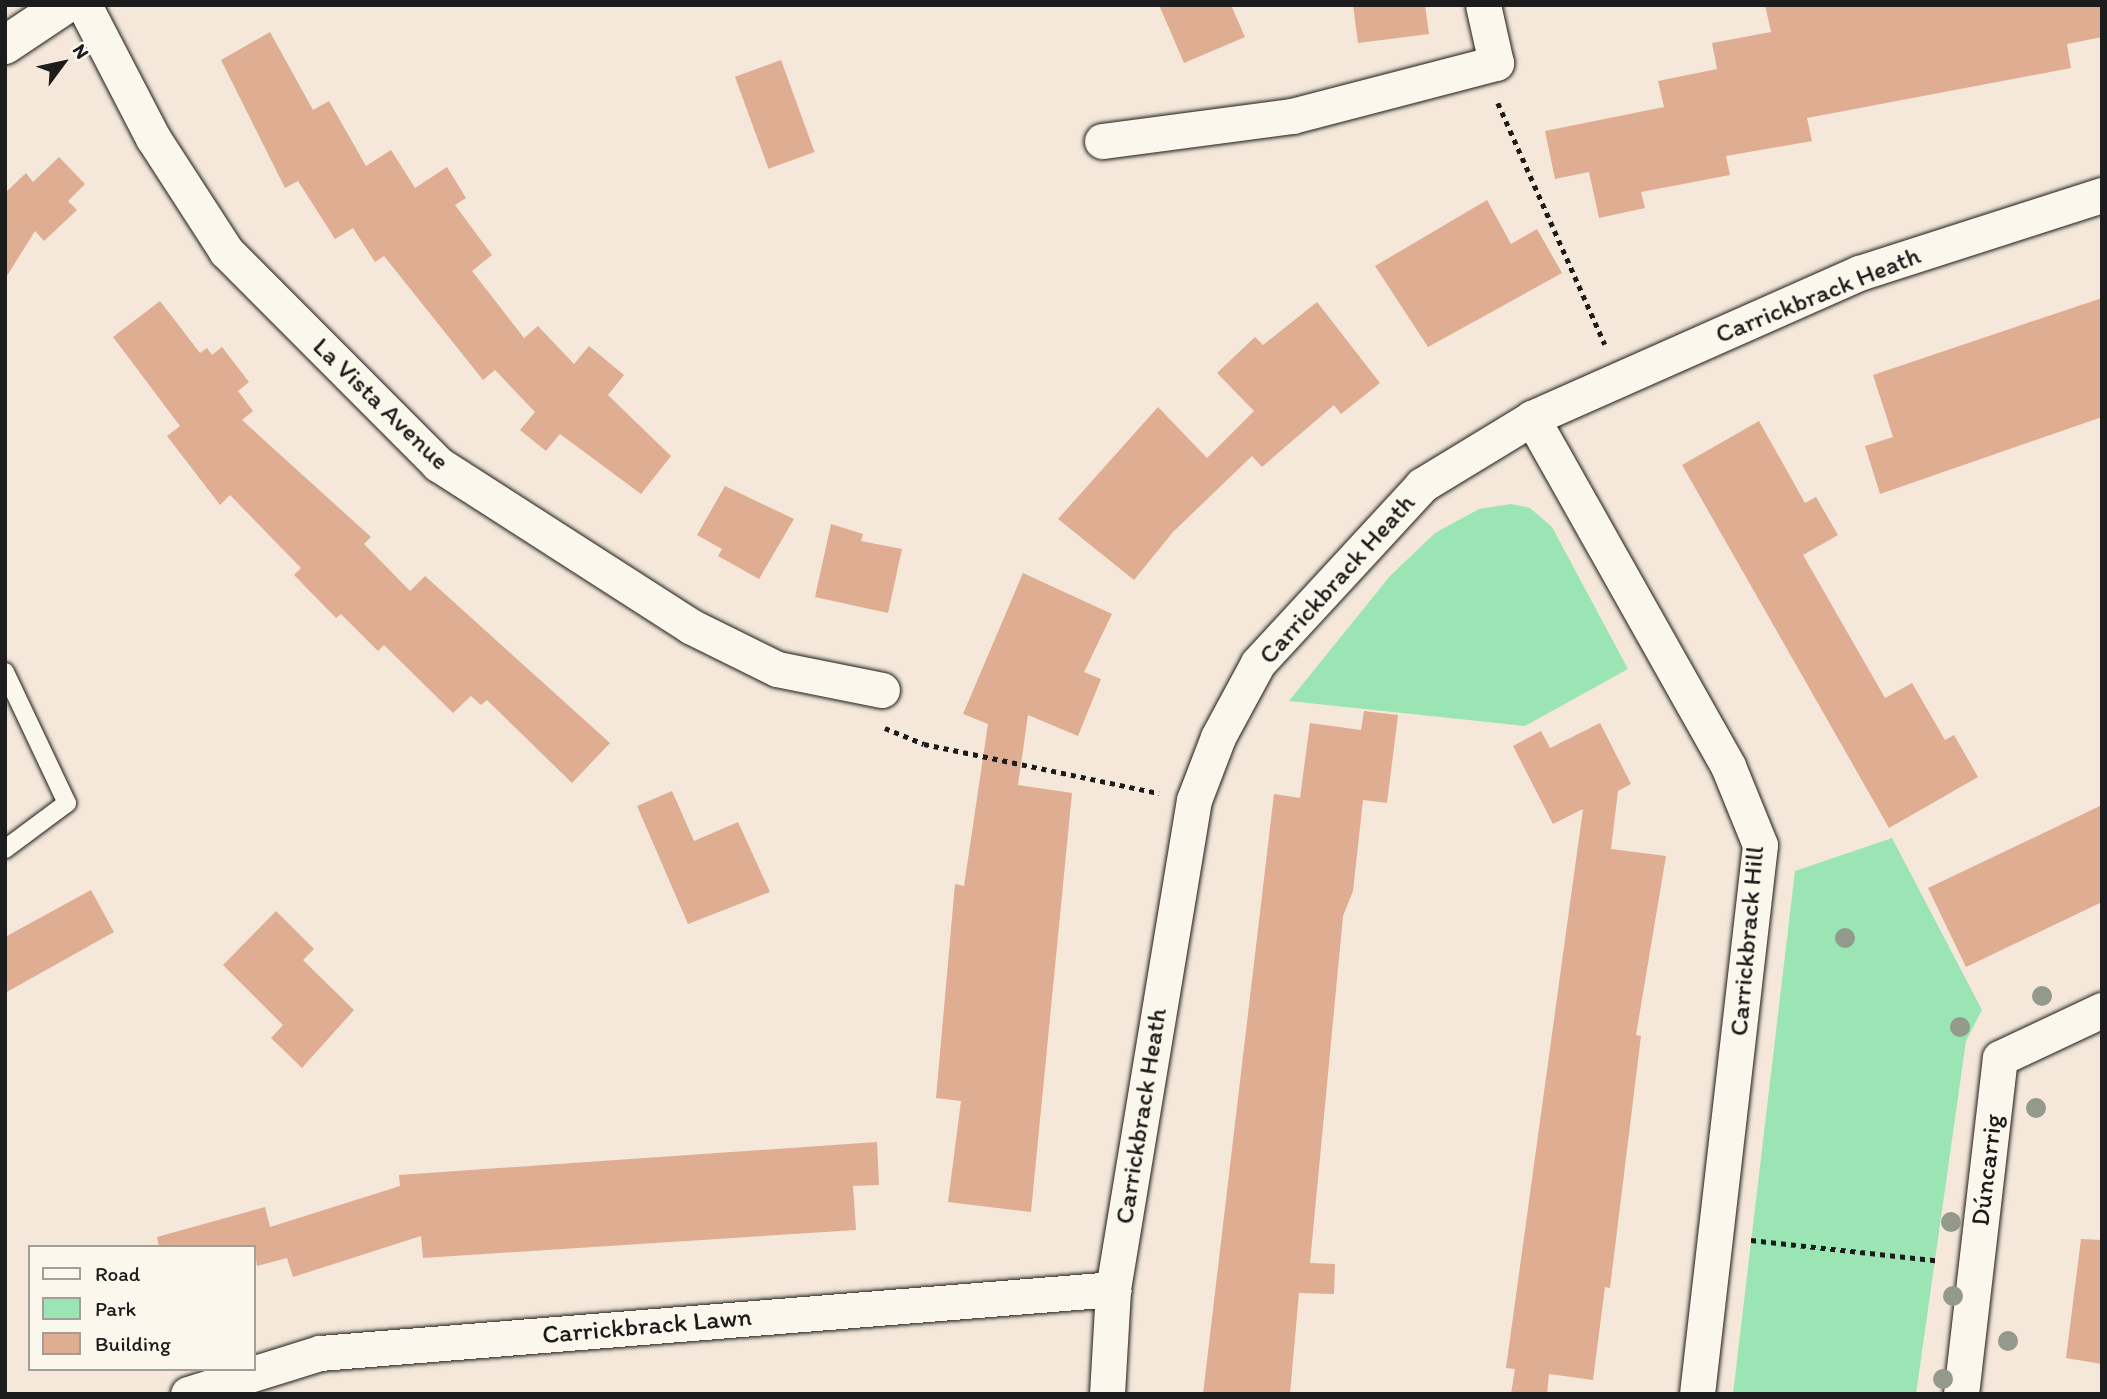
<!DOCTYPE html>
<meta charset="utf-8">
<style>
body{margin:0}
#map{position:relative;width:2107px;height:1399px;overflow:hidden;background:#f5e8da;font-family:Itim,sans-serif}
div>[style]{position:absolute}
.green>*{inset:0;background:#9be5b4}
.building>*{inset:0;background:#dfad91;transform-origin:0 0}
.path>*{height:4.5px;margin-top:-2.25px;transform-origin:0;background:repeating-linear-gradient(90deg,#1c1c1c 0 5px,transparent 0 10px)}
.roads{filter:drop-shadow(0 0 2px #1c1c1c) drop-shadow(0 0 2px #1c1c1c)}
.lane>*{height:18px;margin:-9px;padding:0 9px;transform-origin:9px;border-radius:9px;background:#fbf7ec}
.street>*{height:35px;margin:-17.5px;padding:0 17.5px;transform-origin:17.5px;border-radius:17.5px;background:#fbf7ec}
.secondary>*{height:38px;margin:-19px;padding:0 19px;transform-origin:19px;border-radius:19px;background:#fbf7ec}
.trees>*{width:20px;height:20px;margin:-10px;border-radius:50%;background:#93998b}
span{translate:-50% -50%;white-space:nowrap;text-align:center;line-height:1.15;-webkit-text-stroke:5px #fbf7ec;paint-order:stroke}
.street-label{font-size:26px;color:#1c1c1c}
.frame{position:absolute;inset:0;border:7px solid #1c1c1c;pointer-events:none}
.legend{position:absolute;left:28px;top:1245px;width:228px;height:126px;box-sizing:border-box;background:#fbf7ec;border:2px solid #a29f99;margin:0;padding:9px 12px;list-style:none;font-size:21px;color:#1c1c1c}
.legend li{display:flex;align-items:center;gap:14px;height:35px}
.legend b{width:35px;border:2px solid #a29f99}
.north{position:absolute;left:28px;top:28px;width:70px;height:70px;-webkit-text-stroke:5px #fbf7ec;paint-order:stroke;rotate:57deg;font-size:19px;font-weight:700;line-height:28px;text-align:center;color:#1c1c1c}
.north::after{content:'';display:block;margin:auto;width:24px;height:32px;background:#1c1c1c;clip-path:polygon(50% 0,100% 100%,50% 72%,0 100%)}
</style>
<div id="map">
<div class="green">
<div style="clip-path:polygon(1511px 504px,1530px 508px,1552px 527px,1628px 669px,1525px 726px,1289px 701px,1390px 576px,1435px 533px,1479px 509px)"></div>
<div style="clip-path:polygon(1892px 838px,1982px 1010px,1966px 1041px,1916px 1394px,1733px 1394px,1795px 871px)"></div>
</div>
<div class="building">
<div style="clip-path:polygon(1159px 5px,1231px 5px,1245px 37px,1184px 63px)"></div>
<div style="clip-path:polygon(1353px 5px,1425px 5px,1429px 34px,1358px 43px)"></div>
<div style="clip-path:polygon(1765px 5px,2102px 5px,2102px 37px,2067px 44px,2071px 68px,1807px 118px,1812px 141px,1726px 156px,1730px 175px,1641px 192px,1645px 208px,1599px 218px,1589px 172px,1555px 179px,1545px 131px,1664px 107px,1658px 81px,1717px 69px,1712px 43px,1771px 32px)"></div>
<div style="clip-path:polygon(270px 32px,313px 110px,329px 101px,366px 166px,391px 150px,415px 188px,447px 167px,466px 198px,455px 205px,492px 255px,472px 271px,524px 338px,538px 326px,574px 364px,589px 346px,624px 375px,608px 395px,671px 456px,641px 494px,560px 434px,546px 451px,520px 430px,535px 412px,495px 370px,483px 380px,384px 256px,375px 262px,353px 228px,335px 239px,298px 181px,285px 188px,221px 60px)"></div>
<div style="left:781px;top:60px;width:98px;height:49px;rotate:70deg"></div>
<div style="clip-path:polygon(59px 157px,85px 184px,68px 201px,77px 210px,44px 241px,35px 231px,5px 279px,5px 193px,26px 173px,33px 182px)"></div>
<div style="clip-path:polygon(1487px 200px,1511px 244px,1537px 229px,1562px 273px,1428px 347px,1375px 266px)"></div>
<div style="clip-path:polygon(2102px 298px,2102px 417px,1880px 494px,1865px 446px,1893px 437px,1873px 375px)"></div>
<div style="clip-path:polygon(160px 301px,200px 353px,207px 348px,212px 355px,222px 347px,249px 382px,238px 391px,253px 411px,242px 420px,371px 537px,364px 544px,410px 591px,425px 576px,610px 743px,572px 783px,487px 700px,481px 705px,471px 696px,453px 713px,384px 645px,378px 651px,341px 614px,336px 618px,294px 575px,301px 568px,230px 495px,220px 505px,167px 436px,180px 426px,113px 337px)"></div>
<div style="clip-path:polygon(1317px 302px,1380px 383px,1341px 414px,1334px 405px,1262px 467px,1252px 456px,1173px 532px,1134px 580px,1058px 519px,1158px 407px,1207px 458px,1254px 411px,1217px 373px,1255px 337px,1263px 345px)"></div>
<div style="clip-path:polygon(1759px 421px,1805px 503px,1816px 497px,1838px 535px,1803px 555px,1885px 698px,1912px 683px,1945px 740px,1954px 735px,1978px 777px,1889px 828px,1682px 465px)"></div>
<div style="clip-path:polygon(725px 486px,794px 519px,759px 579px,718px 556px,722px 549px,697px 535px)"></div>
<div style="clip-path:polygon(831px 524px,863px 534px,861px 541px,902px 549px,888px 613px,815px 597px)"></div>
<div style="clip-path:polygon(1023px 573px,1112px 614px,1084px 672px,1101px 679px,1078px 736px,1028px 715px,1018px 785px,1072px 793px,1031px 1212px,948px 1202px,961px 1101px,936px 1098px,955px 884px,964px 886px,988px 724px,963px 714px)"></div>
<div style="clip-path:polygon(1364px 711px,1398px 715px,1387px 803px,1363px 800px,1353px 891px,1343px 916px,1310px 1263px,1335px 1264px,1334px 1294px,1299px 1293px,1290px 1394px,1203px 1394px,1274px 794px,1300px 798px,1310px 723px,1361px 730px)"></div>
<div style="clip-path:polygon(1600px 723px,1631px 784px,1618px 791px,1611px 849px,1666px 856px,1636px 1035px,1641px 1036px,1610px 1288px,1605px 1287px,1593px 1380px,1549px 1374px,1547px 1394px,1511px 1394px,1515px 1369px,1506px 1368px,1583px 809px,1553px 824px,1513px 746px,1541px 731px,1550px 748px)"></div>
<div style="clip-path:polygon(672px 791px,694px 841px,738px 822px,770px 892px,688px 924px,637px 806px)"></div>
<div style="clip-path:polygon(2102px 805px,2102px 902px,1966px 967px,1928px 888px)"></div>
<div style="clip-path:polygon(91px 890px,114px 932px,5px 993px,5px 937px)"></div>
<div style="clip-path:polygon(276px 911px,314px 949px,303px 960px,354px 1010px,302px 1068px,271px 1038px,283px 1025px,223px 965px)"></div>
<div style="clip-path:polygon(877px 1142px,879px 1185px,853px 1186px,856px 1230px,423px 1258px,421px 1236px,293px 1277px,287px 1258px,257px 1266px,254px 1247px,159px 1247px,157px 1237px,265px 1207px,270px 1227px,400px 1186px,399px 1175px)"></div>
<div style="clip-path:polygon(2081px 1239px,2102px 1240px,2102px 1364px,2066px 1358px)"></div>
</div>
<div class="path">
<div style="left:1498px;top:103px;width:264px;rotate:66.1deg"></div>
<div style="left:885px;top:728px;width:42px;rotate:22.3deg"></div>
<div style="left:924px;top:744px;width:240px;rotate:11.8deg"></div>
<div style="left:1751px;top:1240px;width:190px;rotate:6.3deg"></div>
</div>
<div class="roads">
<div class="lane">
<div style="left:5px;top:672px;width:145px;rotate:64.7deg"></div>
<div style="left:67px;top:803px;width:77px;rotate:143.4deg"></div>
</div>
<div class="street">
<div style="left:84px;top:5px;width:150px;rotate:62.6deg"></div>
<div style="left:153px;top:138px;width:135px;rotate:57.1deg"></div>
<div style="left:226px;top:251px;width:301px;rotate:45.1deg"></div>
<div style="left:438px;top:464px;width:300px;rotate:32.7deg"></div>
<div style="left:690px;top:626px;width:97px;rotate:26.3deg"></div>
<div style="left:777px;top:669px;width:107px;rotate:11.3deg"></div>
<div style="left:1102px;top:141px;width:192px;rotate:-7.5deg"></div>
<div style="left:1292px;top:116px;width:211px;rotate:-14.6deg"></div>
<div style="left:1496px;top:63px;width:59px;rotate:-102.6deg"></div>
<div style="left:1532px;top:418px;width:399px;rotate:60.6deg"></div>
<div style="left:1728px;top:766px;width:85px;rotate:67.9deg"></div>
<div style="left:1760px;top:845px;width:553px;rotate:96.55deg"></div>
<div style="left:188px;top:1394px;width:138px;rotate:-17.3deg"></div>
<div style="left:320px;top:1353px;width:796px;rotate:-4.61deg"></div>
<div style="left:1107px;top:1394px;width:105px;rotate:-86.7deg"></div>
<div style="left:1113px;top:1289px;width:496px;rotate:-80.6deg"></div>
<div style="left:1194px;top:800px;width:67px;rotate:-69.1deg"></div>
<div style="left:1218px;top:737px;width:84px;rotate:-61.6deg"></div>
<div style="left:1258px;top:663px;width:242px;rotate:-47.3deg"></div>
<div style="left:1422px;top:485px;width:129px;rotate:-31.3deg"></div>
<div style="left:1532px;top:418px;width:358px;rotate:-23.9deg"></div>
<div style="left:1859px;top:273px;width:255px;rotate:-17.8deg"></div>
<div style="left:1961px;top:1394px;width:338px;rotate:-83.4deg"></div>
<div style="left:2000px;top:1058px;width:113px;rotate:-25.2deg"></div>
</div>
<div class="secondary">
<div style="left:5px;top:45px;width:72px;rotate:-33.7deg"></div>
</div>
</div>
<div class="trees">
<div style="left:1845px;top:938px"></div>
<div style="left:2042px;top:996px"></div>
<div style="left:1960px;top:1027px"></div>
<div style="left:2036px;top:1108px"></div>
<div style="left:1951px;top:1222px"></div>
<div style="left:1953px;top:1296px"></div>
<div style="left:2008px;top:1341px"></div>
<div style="left:1943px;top:1379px"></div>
</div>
<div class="street-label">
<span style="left:1818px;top:295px;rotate:-22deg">Carrickbrack Heath</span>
<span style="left:381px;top:404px;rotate:44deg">La Vista Avenue</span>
<span style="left:1337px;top:579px;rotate:-48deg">Carrickbrack Heath</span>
<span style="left:1747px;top:941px;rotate:-85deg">Carrickbrack Hill</span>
<span style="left:1141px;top:1116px;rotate:-81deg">Carrickbrack Heath</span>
<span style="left:1987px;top:1170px;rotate:-83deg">Dúncarrig</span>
<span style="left:647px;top:1326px;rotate:-5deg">Carrickbrack Lawn</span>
</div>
<div class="frame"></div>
<ul class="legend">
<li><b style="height:9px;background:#fbf7ec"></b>Road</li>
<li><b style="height:19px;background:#9be5b4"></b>Park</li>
<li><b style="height:19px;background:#dfad91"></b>Building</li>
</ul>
<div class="north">N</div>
</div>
